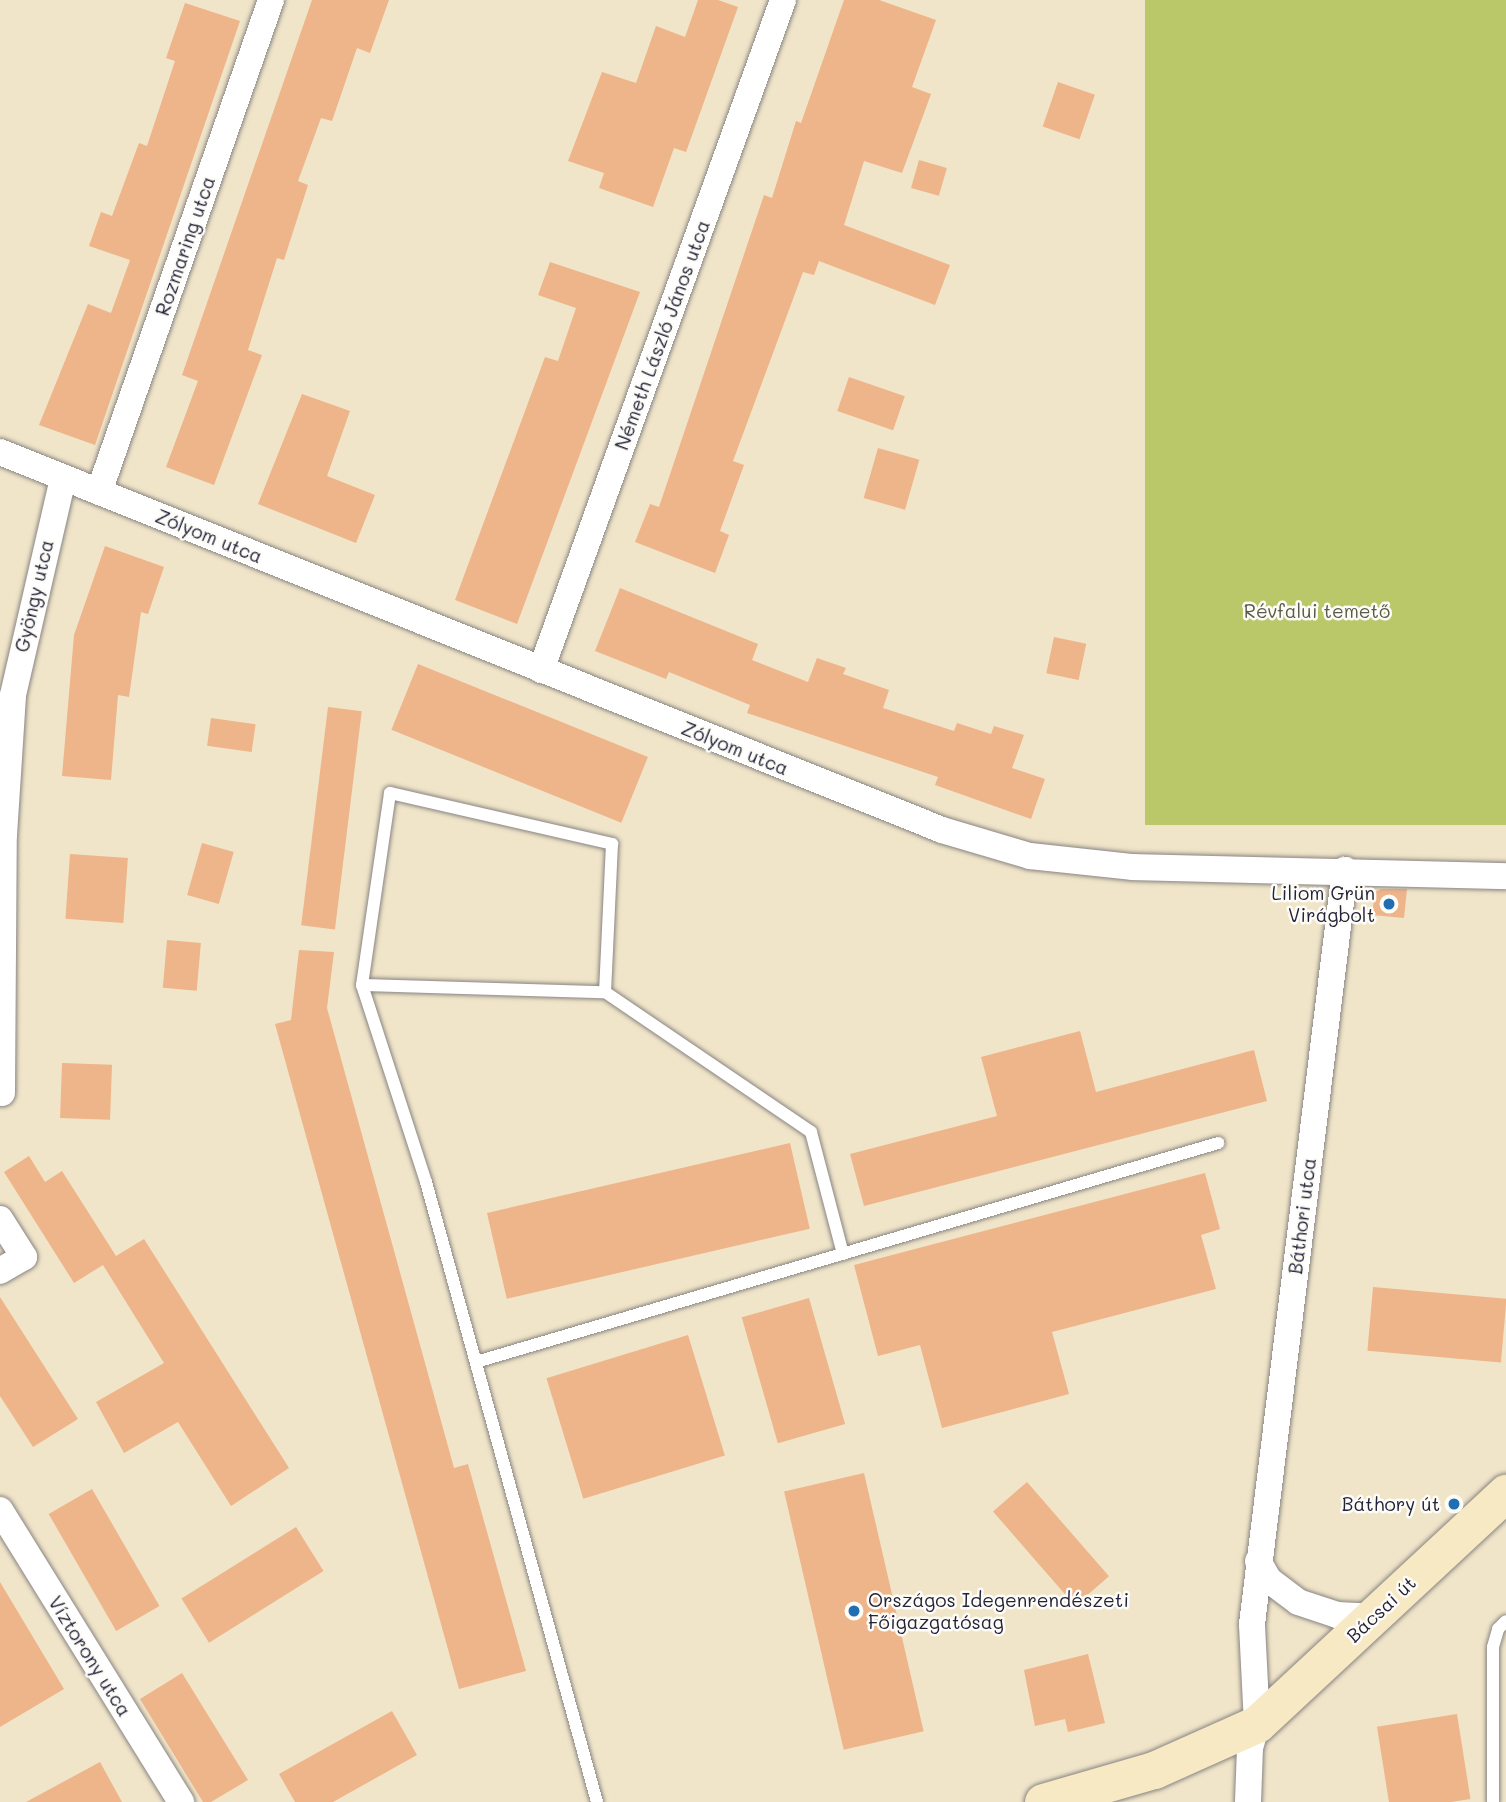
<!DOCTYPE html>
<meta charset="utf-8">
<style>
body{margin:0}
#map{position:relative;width:1506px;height:1802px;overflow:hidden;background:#f0e5c9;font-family:Mali,sans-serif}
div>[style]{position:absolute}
.green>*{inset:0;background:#bac86a;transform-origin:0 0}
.building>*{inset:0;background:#eeb48a;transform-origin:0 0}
.roads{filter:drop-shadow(0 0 2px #898482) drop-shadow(0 0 2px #898482)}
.lane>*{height:12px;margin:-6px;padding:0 6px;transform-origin:6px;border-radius:6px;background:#fff}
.street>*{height:26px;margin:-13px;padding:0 13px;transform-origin:13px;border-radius:13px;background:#fff}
.secondary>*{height:37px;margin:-18.5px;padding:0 18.5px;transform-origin:18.5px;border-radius:18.5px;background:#f7e9c3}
.dots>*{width:19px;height:19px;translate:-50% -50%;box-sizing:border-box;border:4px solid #fdfcf7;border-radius:50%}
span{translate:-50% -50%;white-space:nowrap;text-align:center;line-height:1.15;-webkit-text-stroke:5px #fdfcf7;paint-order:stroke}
.street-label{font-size:19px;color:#22223b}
.park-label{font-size:19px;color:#575c4b}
.poi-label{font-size:19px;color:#22223b}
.right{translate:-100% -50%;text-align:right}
.left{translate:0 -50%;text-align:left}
</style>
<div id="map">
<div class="green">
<div style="left:1145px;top:0;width:361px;height:825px"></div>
</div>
<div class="building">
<div style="clip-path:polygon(312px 0,389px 0,370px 53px,357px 48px,332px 121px,321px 118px,298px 181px,308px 185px,284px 260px,277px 258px,248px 350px,262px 355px,214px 485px,166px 467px,198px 381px,182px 375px)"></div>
<div style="clip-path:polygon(698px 0,718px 0,738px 7px,686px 152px,674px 148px,653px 207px,599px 188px,604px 173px,568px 161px,602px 72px,636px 83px,656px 26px,685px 37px)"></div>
<div style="clip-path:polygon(844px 0,879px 0,936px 20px,912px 87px,931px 94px,902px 173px,864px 161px,844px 225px,950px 265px,935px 305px,819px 261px,814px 275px,803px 272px,733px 461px,744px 465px,720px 531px,729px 535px,715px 573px,635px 542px,650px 504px,659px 507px,764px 195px,772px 198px,796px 121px,801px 123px)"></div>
<div style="clip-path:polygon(185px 3px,240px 21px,95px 445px,39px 425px,88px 304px,111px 313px,130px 260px,89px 246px,101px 212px,112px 216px,139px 143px,147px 146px,175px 61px,166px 58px)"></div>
<div style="left:1058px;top:82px;width:39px;height:47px;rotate:19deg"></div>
<div style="left:919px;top:160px;width:29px;height:29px;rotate:16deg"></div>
<div style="clip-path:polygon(550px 262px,640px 292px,517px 624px,455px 600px,545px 357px,558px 361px,576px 308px,538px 295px)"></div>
<div style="left:849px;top:377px;width:59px;height:36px;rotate:19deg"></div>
<div style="clip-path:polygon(302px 394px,350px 411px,327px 476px,375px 495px,356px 543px,258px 504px)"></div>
<div style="left:878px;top:448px;width:43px;height:52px;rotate:16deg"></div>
<div style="clip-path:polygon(105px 546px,164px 567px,148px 614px,141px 612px,129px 697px,118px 695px,111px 780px,62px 776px,74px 635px)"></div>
<div style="clip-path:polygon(620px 588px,758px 644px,752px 660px,808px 682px,817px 658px,846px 668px,843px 674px,889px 690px,883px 708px,954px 731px,957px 723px,991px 734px,994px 726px,1024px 735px,1012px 768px,1045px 779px,1031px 819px,935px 785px,938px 777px,747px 713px,750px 705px,669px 672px,666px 679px,595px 651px)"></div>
<div style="left:1054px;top:637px;width:33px;height:37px;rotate:12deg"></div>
<div style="left:418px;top:664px;width:248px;height:71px;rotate:22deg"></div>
<div style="left:328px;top:707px;width:34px;height:220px;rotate:7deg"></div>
<div style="left:211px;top:718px;width:45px;height:28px;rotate:8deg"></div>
<div style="left:202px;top:843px;width:33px;height:54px;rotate:16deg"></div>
<div style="left:70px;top:854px;width:58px;height:65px;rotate:4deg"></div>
<div style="clip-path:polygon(1381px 889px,1407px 889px,1404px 918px,1372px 915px,1375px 892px)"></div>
<div style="left:167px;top:940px;width:34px;height:48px;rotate:5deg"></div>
<div style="clip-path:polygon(299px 950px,334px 952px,327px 1008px,454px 1468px,468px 1464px,526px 1671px,459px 1689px,275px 1024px,291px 1020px)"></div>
<div style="clip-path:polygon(1080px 1031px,1096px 1092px,1254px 1050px,1267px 1101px,864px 1206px,850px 1154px,997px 1116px,981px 1057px)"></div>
<div style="left:62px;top:1063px;width:50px;height:55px;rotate:2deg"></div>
<div style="left:790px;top:1143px;width:88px;height:311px;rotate:77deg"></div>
<div style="clip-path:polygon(29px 1156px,45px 1182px,62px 1171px,116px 1256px,144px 1239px,289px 1468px,231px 1506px,178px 1422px,124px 1453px,96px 1402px,164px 1363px,103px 1265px,74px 1283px,4px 1172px)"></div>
<div style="clip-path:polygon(1205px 1173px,1220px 1229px,1201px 1235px,1216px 1289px,1052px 1332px,1069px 1394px,942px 1428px,920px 1345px,878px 1356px,854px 1265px)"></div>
<div style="left:1373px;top:1287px;width:134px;height:64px;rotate:5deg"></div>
<div style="clip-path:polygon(0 1297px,78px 1419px,33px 1447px,0 1396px)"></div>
<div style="left:809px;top:1298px;width:131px;height:70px;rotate:74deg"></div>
<div style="left:688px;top:1335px;width:126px;height:148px;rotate:73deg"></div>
<div style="left:864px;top:1473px;width:265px;height:82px;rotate:77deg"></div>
<div style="left:1027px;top:1482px;width:125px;height:45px;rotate:49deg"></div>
<div style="left:92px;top:1489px;width:135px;height:50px;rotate:60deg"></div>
<div style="left:296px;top:1527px;width:52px;height:135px;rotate:58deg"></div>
<div style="clip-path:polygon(0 1582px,64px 1689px,0 1727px)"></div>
<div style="clip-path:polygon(1088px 1654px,1105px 1723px,1068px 1732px,1065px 1719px,1035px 1726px,1024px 1670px)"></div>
<div style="clip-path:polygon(182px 1673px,248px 1780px,211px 1802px,203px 1802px,140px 1699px)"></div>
<div style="clip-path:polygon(392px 1711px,417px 1755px,333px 1802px,295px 1802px,279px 1774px)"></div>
<div style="left:1457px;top:1714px;width:86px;height:81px;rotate:81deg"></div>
<div style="clip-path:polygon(100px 1762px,122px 1802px,26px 1802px)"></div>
</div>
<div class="roads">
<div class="lane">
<div style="left:362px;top:985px;width:243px;rotate:1.7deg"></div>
<div style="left:476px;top:1362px;width:774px;rotate:-16.44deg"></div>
<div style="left:597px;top:1802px;width:643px;rotate:-105.42deg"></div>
<div style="left:426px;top:1182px;width:207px;rotate:-108deg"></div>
<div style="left:362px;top:985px;width:194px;rotate:-81.7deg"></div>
<div style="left:390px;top:793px;width:228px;rotate:12.9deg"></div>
<div style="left:612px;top:844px;width:148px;rotate:92.7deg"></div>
<div style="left:605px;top:992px;width:249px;rotate:34.2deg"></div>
<div style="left:811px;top:1132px;width:126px;rotate:75.3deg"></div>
<div style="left:1493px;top:1802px;width:155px;rotate:-90deg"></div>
<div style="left:1493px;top:1647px;width:19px;rotate:-74deg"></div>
<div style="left:1498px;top:1629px;width:11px;rotate:-45deg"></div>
</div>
<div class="street">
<div style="left:0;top:452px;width:1015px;rotate:21.86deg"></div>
<div style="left:942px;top:830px;width:92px;rotate:16.5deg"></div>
<div style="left:1030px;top:856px;width:104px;rotate:6.1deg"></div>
<div style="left:1133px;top:867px;width:373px;rotate:1.4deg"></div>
<div style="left:99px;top:492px;width:521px;rotate:-70.73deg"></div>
<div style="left:541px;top:670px;width:712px;rotate:-70.14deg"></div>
<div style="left:2px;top:1093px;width:258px;rotate:-89.6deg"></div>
<div style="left:4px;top:835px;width:140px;rotate:-86.3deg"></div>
<div style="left:13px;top:695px;width:223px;rotate:-77deg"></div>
<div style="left:0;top:1219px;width:45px;rotate:57.7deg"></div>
<div style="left:24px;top:1257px;width:28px;rotate:150deg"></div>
<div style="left:0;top:1510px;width:344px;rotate:58.2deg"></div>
<div style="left:1258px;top:1561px;width:22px;rotate:60deg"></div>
<div style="left:1269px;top:1580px;width:36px;rotate:37deg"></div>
<div style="left:1298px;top:1602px;width:41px;rotate:18.4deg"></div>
<div style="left:1337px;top:1615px;width:35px;rotate:3deg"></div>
<div style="left:1248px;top:1802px;width:54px;rotate:-87.9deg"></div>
<div style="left:1250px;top:1748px;width:25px;rotate:-74deg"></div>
<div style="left:1257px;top:1724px;width:100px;rotate:-92.9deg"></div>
<div style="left:1252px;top:1624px;width:760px;rotate:-82.97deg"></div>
</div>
<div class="secondary">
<div style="left:1043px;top:1802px;width:116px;rotate:-16.1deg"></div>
<div style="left:1154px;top:1770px;width:113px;rotate:-24.1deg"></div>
<div style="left:1257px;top:1724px;width:340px;rotate:-42.9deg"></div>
</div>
</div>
<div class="dots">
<div style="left:1389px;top:904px;background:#1f6fb2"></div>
<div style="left:1454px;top:1504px;background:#1f6fb2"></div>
<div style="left:854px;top:1611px;background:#1f6fb2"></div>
</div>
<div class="street-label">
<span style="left:185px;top:246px;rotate:-71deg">Rozmaring utca</span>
<span style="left:662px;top:335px;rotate:-70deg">Németh László János utca</span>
<span style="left:209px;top:536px;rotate:22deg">Zólyom utca</span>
<span style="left:34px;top:596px;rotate:-77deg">Gyöngy utca</span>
<span style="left:735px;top:748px;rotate:22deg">Zólyom utca</span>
<span style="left:1302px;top:1216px;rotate:-83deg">Báthori utca</span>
<span style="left:1381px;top:1609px;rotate:-43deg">Bácsai út</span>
<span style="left:90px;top:1656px;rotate:58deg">Víztorony utca</span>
</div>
<div class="park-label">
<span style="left:1317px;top:611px">Révfalui temető</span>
</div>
<div class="poi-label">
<span class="right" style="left:1375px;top:904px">Liliom Grün<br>Virágbolt</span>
<span class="right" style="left:1440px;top:1504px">Báthory út</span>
<span class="left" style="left:868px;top:1611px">Országos Idegenrendészeti<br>Főigazgatósag</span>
</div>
</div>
